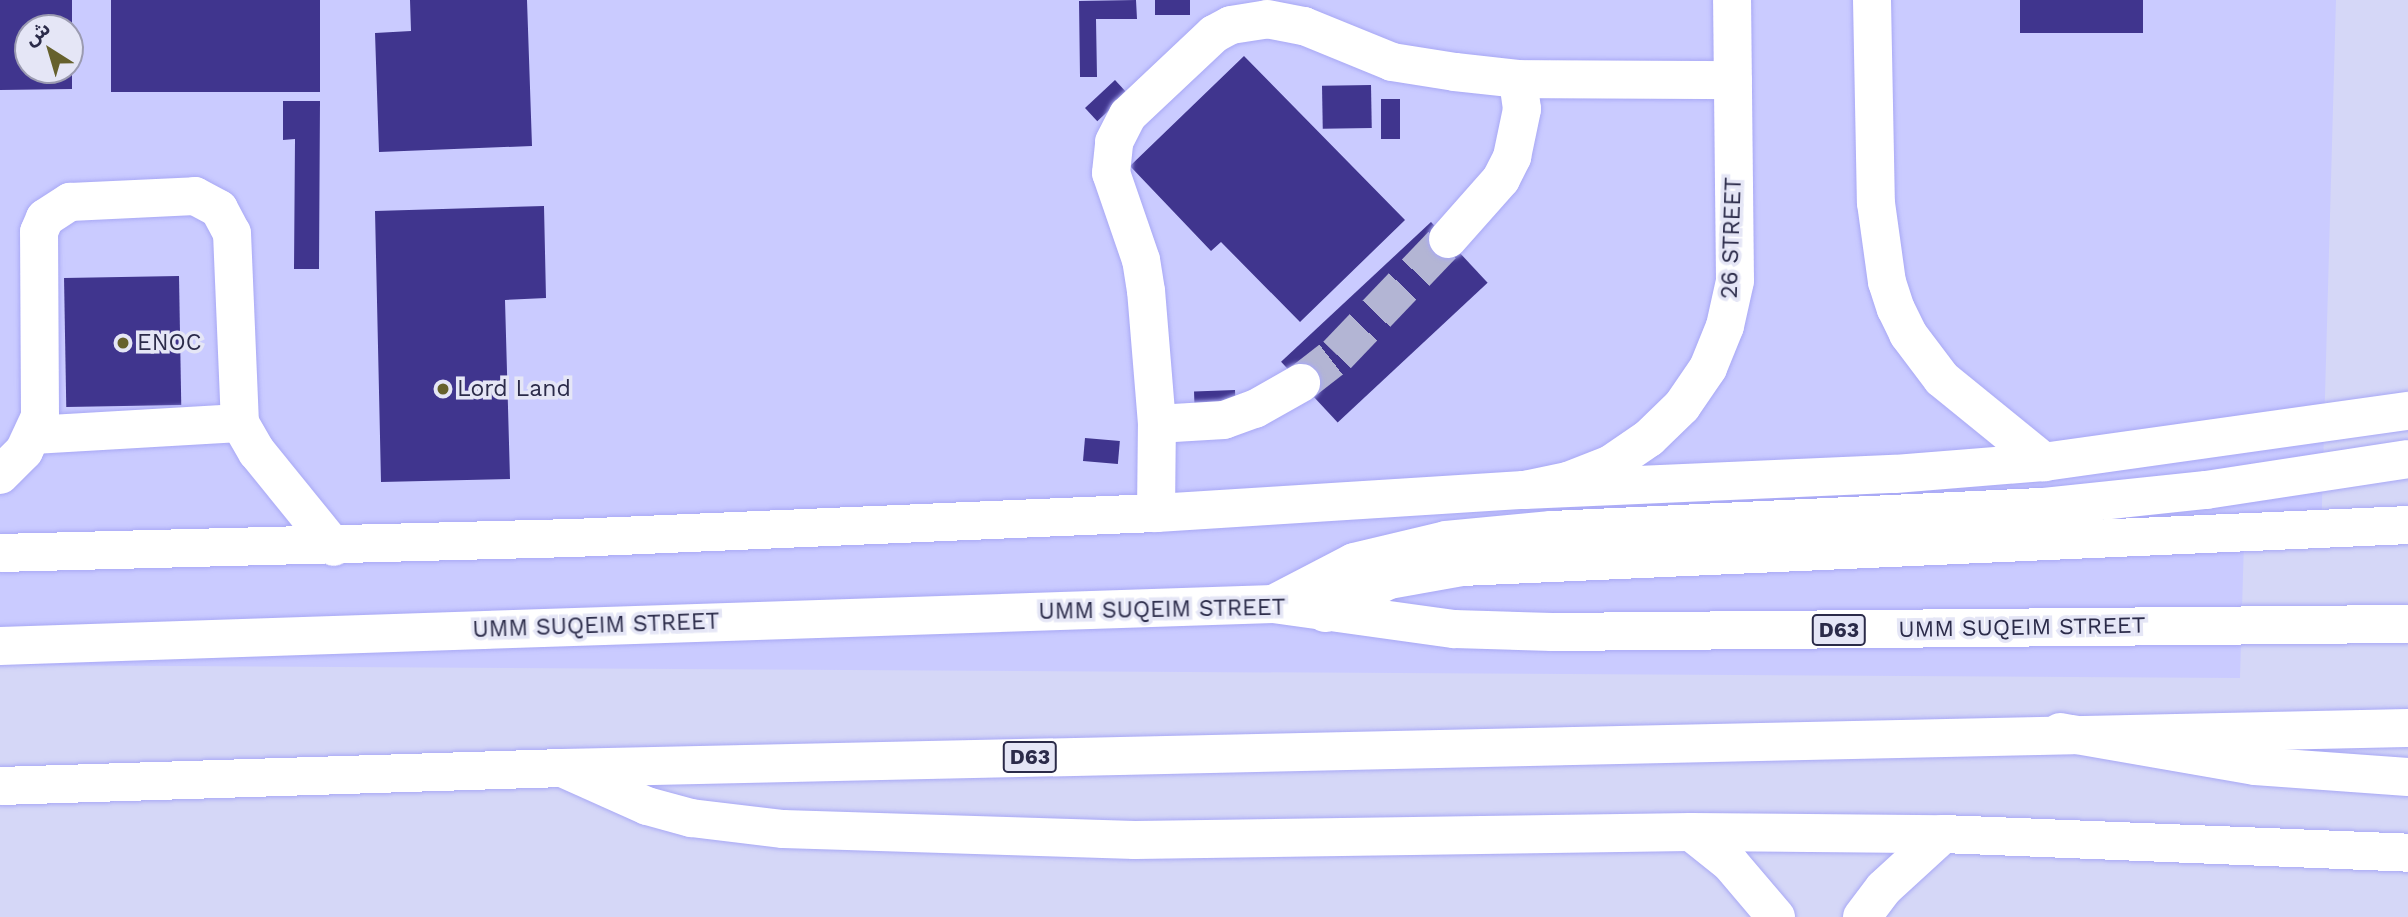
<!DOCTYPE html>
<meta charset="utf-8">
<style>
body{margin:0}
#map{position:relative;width:2408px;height:917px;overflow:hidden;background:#d5d7f7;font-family:"Work Sans","Noto Sans Arabic",sans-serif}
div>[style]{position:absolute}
.built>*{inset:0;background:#cacbff}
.building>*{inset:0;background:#40358e;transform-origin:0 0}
.minor-tunnel>*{height:38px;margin-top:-19px;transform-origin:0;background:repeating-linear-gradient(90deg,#b3b5d4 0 38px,transparent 0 57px)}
.roads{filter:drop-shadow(0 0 2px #a8a8f5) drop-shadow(0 0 2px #a8a8f5)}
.minor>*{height:38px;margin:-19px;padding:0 19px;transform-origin:19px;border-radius:19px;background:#fff}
.major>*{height:38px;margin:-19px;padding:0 19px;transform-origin:19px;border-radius:19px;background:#fff}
.highway>*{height:38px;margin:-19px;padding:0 19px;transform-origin:19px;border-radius:19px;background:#fff}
.dots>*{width:19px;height:19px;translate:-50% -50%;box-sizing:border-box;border:4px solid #e5e6f6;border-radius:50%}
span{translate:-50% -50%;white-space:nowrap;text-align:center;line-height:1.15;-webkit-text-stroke:7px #e5e6f6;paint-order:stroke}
.shield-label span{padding:2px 5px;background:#e5e6f6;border:2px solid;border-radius:5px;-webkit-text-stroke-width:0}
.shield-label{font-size:21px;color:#2b2b49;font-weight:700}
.street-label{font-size:23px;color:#2b2b49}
.poi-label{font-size:23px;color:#2b2b49}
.left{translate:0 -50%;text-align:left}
.north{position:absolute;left:14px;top:14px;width:70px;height:70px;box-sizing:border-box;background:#e5e6f6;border:2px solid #9b9bb1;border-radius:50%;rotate:323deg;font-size:19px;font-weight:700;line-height:28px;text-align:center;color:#2b2b49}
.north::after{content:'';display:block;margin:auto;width:24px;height:32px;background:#66612d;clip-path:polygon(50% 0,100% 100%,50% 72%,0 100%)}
</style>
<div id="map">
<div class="built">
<div style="clip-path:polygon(evenodd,0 0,2336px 0,2321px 540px,2244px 541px,2240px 678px,0 665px,0 0,28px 28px,70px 28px,70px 70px,28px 70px,28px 28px)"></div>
</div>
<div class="building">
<div style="clip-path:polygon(0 0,72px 0,72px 28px,28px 28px,28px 70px,72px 70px,72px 89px,0 90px)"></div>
<div style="left:111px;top:0;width:209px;height:92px"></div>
<div style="clip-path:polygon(410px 0,527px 0,532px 146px,379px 152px,375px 33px,411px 31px)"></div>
<div style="clip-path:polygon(1136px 0,1137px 19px,1096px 19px,1097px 77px,1080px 77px,1079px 1px)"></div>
<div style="left:1155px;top:0;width:35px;height:15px"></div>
<div style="left:2020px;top:0;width:123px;height:33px"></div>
<div style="clip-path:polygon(1244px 56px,1405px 220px,1300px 322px,1221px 242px,1211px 251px,1130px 166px)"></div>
<div style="left:1115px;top:80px;width:18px;height:41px;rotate:47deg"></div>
<div style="left:1371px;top:85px;width:43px;height:49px;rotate:89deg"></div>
<div style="left:1381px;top:99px;width:19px;height:40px"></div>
<div style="clip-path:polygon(283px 101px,320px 101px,319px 269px,294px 269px,295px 139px,283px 140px)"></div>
<div style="clip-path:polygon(544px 206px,546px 298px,505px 300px,510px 479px,381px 482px,375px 211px)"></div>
<div style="left:1431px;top:222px;width:83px;height:205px;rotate:47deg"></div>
<div style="left:179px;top:276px;width:129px;height:115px;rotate:89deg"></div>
<div style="left:1235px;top:390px;width:25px;height:41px;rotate:88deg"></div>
<div style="left:1085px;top:438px;width:35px;height:23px;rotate:5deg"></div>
</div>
<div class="minor-tunnel">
<div style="left:1301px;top:383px;width:46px;rotate:-37.9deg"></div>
<div style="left:1337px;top:355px;width:161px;rotate:-46.3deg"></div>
</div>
<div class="roads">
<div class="minor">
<div style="left:1448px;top:239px;width:80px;rotate:-48.5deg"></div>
<div style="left:1501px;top:179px;width:25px;rotate:-63deg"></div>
<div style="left:1512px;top:157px;width:49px;rotate:-78.2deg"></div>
<div style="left:1522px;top:109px;width:30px;rotate:-98deg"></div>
<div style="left:1157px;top:424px;width:67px;rotate:-3.4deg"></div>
<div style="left:1224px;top:420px;width:33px;rotate:-20deg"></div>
<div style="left:1255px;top:409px;width:53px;rotate:-29.5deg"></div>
<div style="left:33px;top:435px;width:207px;rotate:-3.3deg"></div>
<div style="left:0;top:475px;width:34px;rotate:-45deg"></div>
<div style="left:24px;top:451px;width:38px;rotate:-65deg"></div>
<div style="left:40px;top:417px;width:185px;rotate:-90.3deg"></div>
<div style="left:39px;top:232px;width:15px;rotate:-67deg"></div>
<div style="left:45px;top:218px;width:30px;rotate:-33deg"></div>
<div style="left:70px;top:202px;width:125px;rotate:-2.7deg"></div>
<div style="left:195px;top:196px;width:27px;rotate:28deg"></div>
<div style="left:219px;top:209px;width:27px;rotate:62deg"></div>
<div style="left:232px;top:233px;width:190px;rotate:87.6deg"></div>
<div style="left:240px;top:423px;width:34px;rotate:60deg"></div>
<div style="left:257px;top:452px;width:122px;rotate:51deg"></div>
<div style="left:1156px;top:513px;width:89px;rotate:-89.4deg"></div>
<div style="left:1157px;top:424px;width:133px;rotate:-94.7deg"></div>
<div style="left:1146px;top:291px;width:31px;rotate:-99deg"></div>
<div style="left:1141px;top:260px;width:92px;rotate:-109deg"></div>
<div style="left:1111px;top:173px;width:31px;rotate:-84deg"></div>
<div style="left:1114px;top:142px;width:30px;rotate:-63deg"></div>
<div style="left:1128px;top:115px;width:118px;rotate:-43.3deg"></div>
<div style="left:1214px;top:34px;width:19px;rotate:-28deg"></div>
<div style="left:1231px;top:25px;width:36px;rotate:-9deg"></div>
<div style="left:1267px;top:19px;width:38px;rotate:11deg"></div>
<div style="left:1304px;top:26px;width:95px;rotate:22.2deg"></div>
<div style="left:1392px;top:62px;width:64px;rotate:9deg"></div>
<div style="left:1455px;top:72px;width:63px;rotate:6.3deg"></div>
<div style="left:1518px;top:79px;width:215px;rotate:0.3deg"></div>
<div style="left:0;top:553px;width:573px;rotate:-1.5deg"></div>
<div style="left:573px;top:538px;width:584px;rotate:-2.46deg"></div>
<div style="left:1156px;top:513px;width:369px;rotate:-3.6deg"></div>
<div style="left:1524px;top:490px;width:371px;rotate:-2.5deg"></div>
<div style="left:1895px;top:474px;width:149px;rotate:-4.6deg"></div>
<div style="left:2044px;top:462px;width:368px;rotate:-8deg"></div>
<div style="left:1691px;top:832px;width:50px;rotate:38.5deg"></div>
<div style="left:1730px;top:863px;width:71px;rotate:49.6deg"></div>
<div style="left:1862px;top:917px;width:36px;rotate:-53deg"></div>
<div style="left:1884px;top:888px;width:80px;rotate:-42.5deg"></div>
</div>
<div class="major">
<div style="left:1872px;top:0;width:203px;rotate:88.9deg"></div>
<div style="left:1876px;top:203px;width:80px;rotate:82.1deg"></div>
<div style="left:1887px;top:282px;width:28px;rotate:72deg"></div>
<div style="left:1896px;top:309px;width:28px;rotate:64deg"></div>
<div style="left:1908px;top:334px;width:56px;rotate:52.9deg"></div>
<div style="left:1942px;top:379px;width:132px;rotate:39.1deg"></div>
<div style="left:1524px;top:490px;width:45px;rotate:-11.6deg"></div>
<div style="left:1568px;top:481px;width:46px;rotate:-21.6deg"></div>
<div style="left:1611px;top:464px;width:46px;rotate:-34.4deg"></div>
<div style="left:1649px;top:438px;width:46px;rotate:-44.1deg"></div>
<div style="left:1682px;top:406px;width:46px;rotate:-55.6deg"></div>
<div style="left:1708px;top:368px;width:45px;rotate:-68deg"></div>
<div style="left:1725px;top:326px;width:46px;rotate:-77.5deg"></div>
<div style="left:1735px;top:281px;width:281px;rotate:-90.6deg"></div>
<div style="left:0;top:646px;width:1274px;rotate:-1.89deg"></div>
<div style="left:1273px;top:604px;width:183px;rotate:7.9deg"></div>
<div style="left:1454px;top:629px;width:98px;rotate:1.8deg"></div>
<div style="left:1552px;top:632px;width:856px;rotate:-0.54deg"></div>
<div style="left:0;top:786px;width:562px;rotate:-1.83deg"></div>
<div style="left:562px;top:768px;width:1846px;rotate:-1.24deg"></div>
</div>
<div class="highway">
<div style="left:1273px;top:604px;width:91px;rotate:-27.4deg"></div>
<div style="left:1354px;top:562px;width:95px;rotate:-13.4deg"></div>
<div style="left:1446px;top:540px;width:106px;rotate:-5.4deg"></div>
<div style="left:1552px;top:530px;width:493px;rotate:-2.7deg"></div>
<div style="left:2044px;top:507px;width:163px;rotate:-6deg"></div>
<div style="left:2206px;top:490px;width:204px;rotate:-8.7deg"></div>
<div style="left:1325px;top:613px;width:72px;rotate:-27.3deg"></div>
<div style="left:1389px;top:580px;width:74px;rotate:-10.1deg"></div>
<div style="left:1462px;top:567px;width:947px;rotate:-2.54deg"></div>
<div style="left:2060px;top:732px;width:198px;rotate:9.9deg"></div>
<div style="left:2255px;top:766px;width:153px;rotate:4.1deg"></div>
<div style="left:562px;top:768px;width:93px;rotate:24.1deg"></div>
<div style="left:647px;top:806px;width:46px;rotate:15.3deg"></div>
<div style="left:691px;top:818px;width:93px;rotate:6.8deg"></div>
<div style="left:783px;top:829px;width:352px;rotate:1.8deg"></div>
<div style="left:1135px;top:840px;width:556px;rotate:-0.82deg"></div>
<div style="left:1691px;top:832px;width:252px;rotate:0.5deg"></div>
<div style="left:1943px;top:834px;width:465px;rotate:2.3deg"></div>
</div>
</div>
<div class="dots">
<div style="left:123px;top:343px;background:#66612d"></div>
<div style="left:443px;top:389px;background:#66612d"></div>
</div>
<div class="shield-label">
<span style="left:1839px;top:630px">D63</span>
<span style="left:1030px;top:757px">D63</span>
</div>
<div class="street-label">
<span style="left:1732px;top:238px;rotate:-88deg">26 STREET</span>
<span style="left:1162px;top:610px;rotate:-1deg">UMM SUQEIM STREET</span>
<span style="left:596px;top:626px;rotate:-2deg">UMM SUQEIM STREET</span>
<span style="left:2022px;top:628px;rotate:-1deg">UMM SUQEIM STREET</span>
</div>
<div class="poi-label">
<span class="left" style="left:137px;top:343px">ENOC</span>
<span class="left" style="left:457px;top:389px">Lord Land</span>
</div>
<div class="north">ش</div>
</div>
